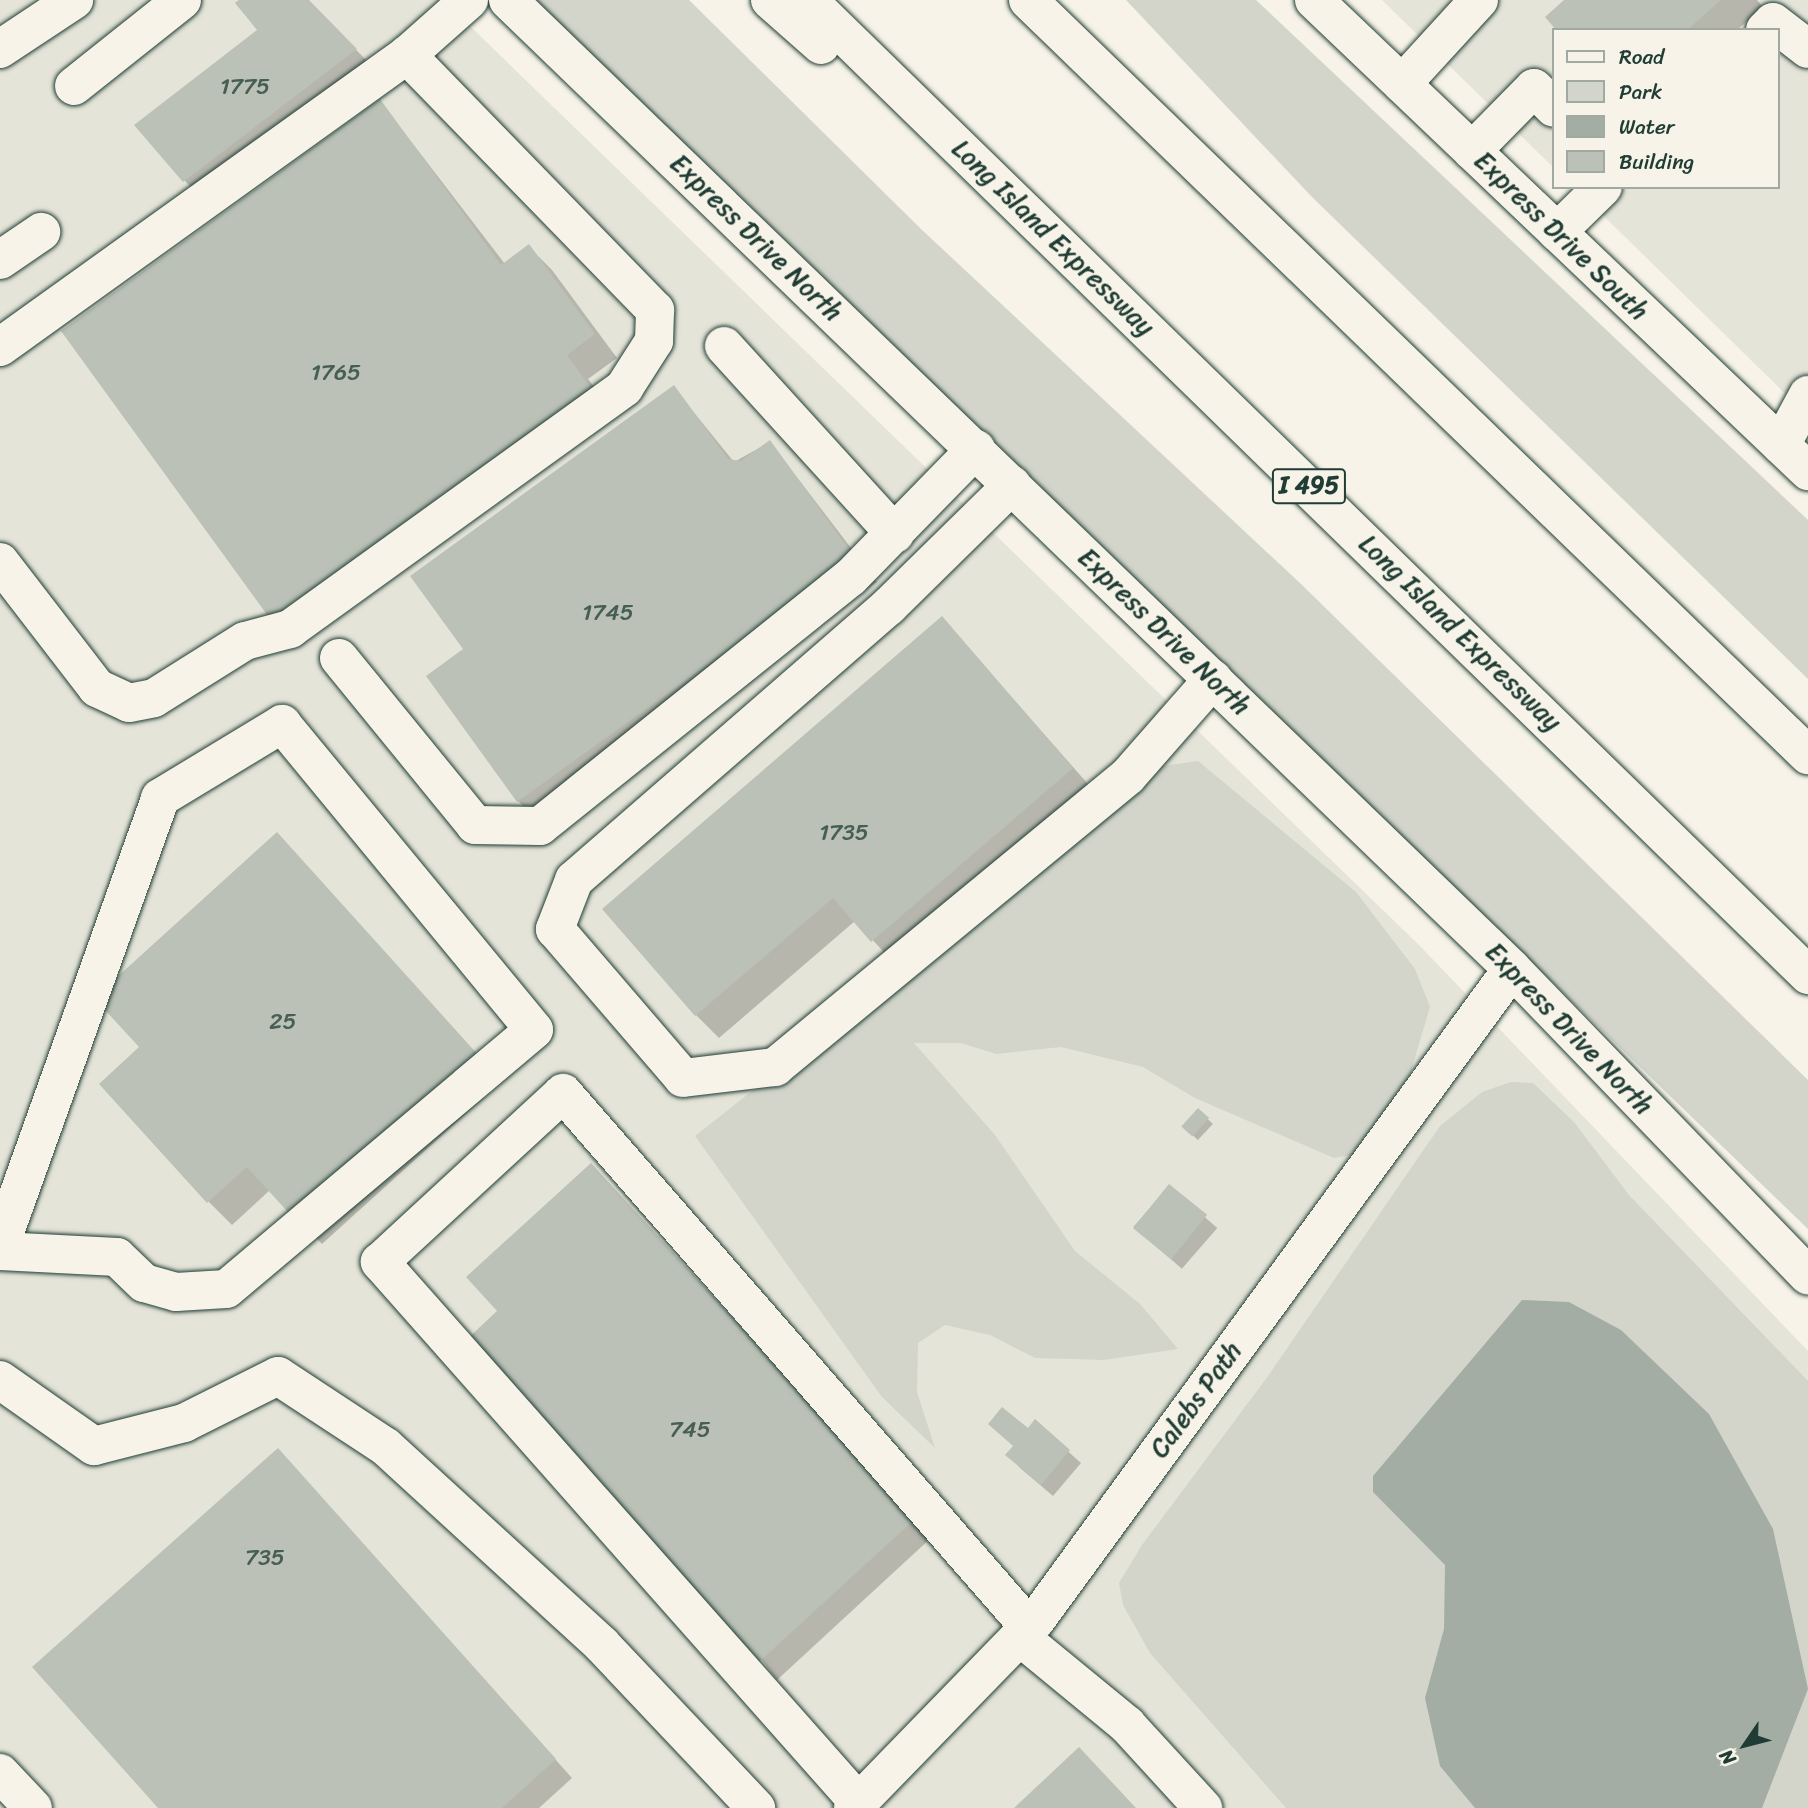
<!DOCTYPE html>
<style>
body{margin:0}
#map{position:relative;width:1808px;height:1808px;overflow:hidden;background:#f7f3e8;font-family:Sriracha,sans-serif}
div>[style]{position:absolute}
.built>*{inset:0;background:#e5e4d9}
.green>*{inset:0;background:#d3d5ca}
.water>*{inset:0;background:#a4ada3}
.shadow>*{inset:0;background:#0003;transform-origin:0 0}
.building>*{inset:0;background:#bbc1b6;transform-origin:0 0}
.roads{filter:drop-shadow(0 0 2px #1f3d34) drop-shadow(0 0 2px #1f3d34)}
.minor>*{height:38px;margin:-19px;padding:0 19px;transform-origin:19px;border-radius:19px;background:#f7f3e8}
.major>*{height:38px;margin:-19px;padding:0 19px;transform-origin:19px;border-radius:19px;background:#f7f3e8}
.highway>*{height:38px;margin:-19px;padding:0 19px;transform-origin:19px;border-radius:19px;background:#f7f3e8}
span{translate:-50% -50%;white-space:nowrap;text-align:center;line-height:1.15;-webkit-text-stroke:7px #f7f3e8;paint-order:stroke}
.number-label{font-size:23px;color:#465e54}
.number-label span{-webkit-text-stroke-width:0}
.shield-label span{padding:2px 5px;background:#f7f3e8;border:2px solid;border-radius:5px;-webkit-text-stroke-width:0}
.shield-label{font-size:24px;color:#1f3d34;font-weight:700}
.street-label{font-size:26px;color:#1f3d34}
.legend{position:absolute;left:1552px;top:28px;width:228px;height:161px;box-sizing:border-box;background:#f7f3e8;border:2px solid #a1aaa0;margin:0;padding:9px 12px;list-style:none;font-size:21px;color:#1f3d34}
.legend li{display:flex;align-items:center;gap:14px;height:35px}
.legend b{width:35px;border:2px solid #a1aaa0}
.north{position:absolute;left:1710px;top:1710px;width:70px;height:70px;-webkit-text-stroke:5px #f7f3e8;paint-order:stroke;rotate:235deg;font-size:19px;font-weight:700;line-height:28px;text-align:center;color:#1f3d34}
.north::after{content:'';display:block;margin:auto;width:24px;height:32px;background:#1f3d34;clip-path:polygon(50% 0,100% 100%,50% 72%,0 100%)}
</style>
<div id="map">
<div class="built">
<div style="clip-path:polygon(0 0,443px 0,1420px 946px,1808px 1351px,1808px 1808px,0 1808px)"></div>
<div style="clip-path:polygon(1382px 0,1808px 0,1808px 416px,1574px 187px,1778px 187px,1778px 30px,1554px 30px,1554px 168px)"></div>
</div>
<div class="green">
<div style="clip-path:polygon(533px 0,689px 0,921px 229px,1301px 584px,1808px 1080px,1808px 1229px)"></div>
<div style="clip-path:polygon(1126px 0,1256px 0,1808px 520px,1808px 679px,1312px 197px)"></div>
<div style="clip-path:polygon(1198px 761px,1356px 892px,1415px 969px,1430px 1007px,1402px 1101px,1363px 1153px,1334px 1158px,1195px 1098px,1143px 1067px,1061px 1047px,996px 1054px,961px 1043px,914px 1043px,995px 1135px,1075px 1251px,1140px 1304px,1178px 1349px,1104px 1360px,1035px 1358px,990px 1335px,945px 1325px,918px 1343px,917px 1392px,935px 1448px,882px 1397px,695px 1136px,1163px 766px)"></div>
<div style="clip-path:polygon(1511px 1082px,1533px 1083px,1574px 1122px,1629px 1195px,1808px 1381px,1808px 1808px,1286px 1808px,1150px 1653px,1123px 1605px,1119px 1583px,1142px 1545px,1268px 1376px,1440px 1126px,1482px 1092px)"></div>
</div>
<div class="water">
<div style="clip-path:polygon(1522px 1300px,1569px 1302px,1621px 1330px,1709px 1414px,1773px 1529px,1808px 1689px,1762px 1808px,1475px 1808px,1440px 1766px,1425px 1698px,1444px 1629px,1445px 1565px,1373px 1492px,1373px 1476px)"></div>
</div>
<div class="shadow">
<div style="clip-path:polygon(242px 0,307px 0,373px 67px,202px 198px,184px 180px,259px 31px)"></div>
<div style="clip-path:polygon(1567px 0,1757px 0,1763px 7px,1737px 30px,1558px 30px)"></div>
<div style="clip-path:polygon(380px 101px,505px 264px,529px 247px,552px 270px,617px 358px,588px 379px,615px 414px,298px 645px)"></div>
<div style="clip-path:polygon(674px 388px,734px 462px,770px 442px,877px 582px,541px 824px,518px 801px,465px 650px)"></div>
<div style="clip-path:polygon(942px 618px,1095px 792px,895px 964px,855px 921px,719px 1038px,696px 1015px)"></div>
<div style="clip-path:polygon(141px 1047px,502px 1081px,322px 1244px,270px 1190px,232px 1225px,209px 1202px,102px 1084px)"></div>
<div style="left:1199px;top:1111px;width:19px;height:22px;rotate:43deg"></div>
<div style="clip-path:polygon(591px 1165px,932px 1537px,777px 1680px,500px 1311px)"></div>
<div style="left:1169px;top:1186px;width:64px;height:54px;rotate:41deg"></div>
<div style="clip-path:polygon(1035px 1422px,1081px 1463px,1053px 1496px,1019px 1467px,1015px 1447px)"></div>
<div style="clip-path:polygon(295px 1468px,572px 1778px,539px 1808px,161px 1808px)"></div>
</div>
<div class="building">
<div style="clip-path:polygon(239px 0,309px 0,357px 49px,183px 182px,134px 125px,257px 30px,235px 3px)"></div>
<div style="clip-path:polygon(1564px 0,1721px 0,1687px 30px,1556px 30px,1545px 17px)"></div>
<div style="clip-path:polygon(380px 99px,501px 265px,529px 244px,595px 334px,567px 355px,593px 391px,273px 623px,61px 331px)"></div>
<div style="clip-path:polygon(674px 385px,728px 459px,741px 461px,770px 440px,855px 558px,517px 802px,426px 676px,463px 649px,410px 576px)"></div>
<div style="clip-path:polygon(942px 616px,1073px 768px,871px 942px,833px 898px,695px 1016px,602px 909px)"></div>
<div style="clip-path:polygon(277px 832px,480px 1057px,297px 1222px,247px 1167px,207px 1203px,99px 1084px,139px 1047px,94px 998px)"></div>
<div style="left:1198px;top:1108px;width:15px;height:25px;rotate:42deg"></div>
<div style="clip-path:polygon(591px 1163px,916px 1518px,758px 1663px,464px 1342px,497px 1311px,466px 1277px)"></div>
<div style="left:1169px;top:1184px;width:49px;height:57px;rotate:39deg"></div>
<div style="clip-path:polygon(1002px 1407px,1028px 1428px,1035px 1419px,1070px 1450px,1041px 1485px,1005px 1455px,1013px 1446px,988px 1424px)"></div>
<div style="clip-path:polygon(278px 1448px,556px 1759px,502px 1808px,158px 1808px,32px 1667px)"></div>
<div style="clip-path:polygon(1079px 1747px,1136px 1808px,1014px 1808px)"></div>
</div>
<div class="roads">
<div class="minor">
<div style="left:1765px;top:30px;width:11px;rotate:-45deg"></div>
<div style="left:1773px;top:22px;width:44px;rotate:37.6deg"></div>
<div style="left:0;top:49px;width:89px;rotate:-33.5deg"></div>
<div style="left:1402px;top:84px;width:114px;rotate:-47.5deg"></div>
<div style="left:74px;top:86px;width:138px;rotate:-38.5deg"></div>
<div style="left:1472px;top:151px;width:88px;rotate:-45.5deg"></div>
<div style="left:1534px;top:88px;width:28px;rotate:45deg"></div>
<div style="left:1557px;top:232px;width:64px;rotate:-44.4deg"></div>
<div style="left:0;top:260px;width:50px;rotate:-34.3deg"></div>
<div style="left:724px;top:346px;width:254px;rotate:47.7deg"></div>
<div style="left:0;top:347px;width:501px;rotate:-35.66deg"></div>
<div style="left:407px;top:55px;width:83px;rotate:-41.6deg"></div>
<div style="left:1781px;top:445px;width:57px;rotate:-61.6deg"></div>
<div style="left:1012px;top:485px;width:173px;rotate:135.5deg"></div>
<div style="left:889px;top:606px;width:417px;rotate:139deg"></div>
<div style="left:574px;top:880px;width:53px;rotate:111.2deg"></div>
<div style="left:555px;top:929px;width:196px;rotate:49.3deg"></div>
<div style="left:683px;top:1078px;width:93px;rotate:-6.8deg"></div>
<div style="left:775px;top:1067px;width:457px;rotate:-39.5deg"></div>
<div style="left:1128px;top:776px;width:129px;rotate:-48.8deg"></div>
<div style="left:0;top:562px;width:159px;rotate:52.4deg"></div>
<div style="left:97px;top:688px;width:35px;rotate:25deg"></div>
<div style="left:129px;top:703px;width:25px;rotate:-11deg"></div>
<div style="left:154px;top:698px;width:107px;rotate:-32.1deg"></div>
<div style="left:245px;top:641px;width:47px;rotate:-14.9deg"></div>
<div style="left:290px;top:629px;width:412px;rotate:-35.8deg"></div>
<div style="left:624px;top:388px;width:56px;rotate:-57.4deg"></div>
<div style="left:654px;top:341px;width:31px;rotate:-88deg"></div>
<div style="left:655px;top:310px;width:356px;rotate:-134.2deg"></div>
<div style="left:339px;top:658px;width:215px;rotate:50.8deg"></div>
<div style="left:475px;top:825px;width:65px;rotate:0.9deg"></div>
<div style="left:540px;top:826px;width:398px;rotate:-38.7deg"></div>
<div style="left:851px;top:577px;width:179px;rotate:-45.7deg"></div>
<div style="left:0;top:1246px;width:476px;rotate:-70.3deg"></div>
<div style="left:160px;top:798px;width:143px;rotate:-31.2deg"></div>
<div style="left:282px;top:724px;width:396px;rotate:50.5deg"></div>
<div style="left:534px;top:1030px;width:402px;rotate:139.9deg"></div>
<div style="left:226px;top:1289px;width:50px;rotate:176.6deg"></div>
<div style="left:176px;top:1292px;width:33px;rotate:-164deg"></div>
<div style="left:144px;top:1283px;width:37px;rotate:-136deg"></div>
<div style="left:117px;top:1257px;width:117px;rotate:-177.1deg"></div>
<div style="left:0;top:1380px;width:115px;rotate:35.1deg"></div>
<div style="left:94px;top:1446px;width:93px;rotate:-14.3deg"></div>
<div style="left:184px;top:1423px;width:105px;rotate:-26.6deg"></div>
<div style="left:278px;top:1376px;width:129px;rotate:33.3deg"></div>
<div style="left:386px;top:1447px;width:292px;rotate:42.5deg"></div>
<div style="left:601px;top:1644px;width:226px;rotate:46.6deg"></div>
<div style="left:1020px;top:1637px;width:139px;rotate:39.4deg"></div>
<div style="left:1127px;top:1725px;width:113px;rotate:47.5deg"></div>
<div style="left:0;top:1773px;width:48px;rotate:46.7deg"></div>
<div style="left:859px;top:1803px;width:723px;rotate:-131.52deg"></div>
<div style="left:380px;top:1262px;width:249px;rotate:-42.7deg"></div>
<div style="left:563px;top:1093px;width:709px;rotate:48.89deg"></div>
<div style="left:853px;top:1808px;width:262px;rotate:-45.8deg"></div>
<div style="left:1036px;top:1620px;width:806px;rotate:-53.83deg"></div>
</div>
<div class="major">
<div style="left:508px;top:0;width:1395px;rotate:43.98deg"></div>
<div style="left:1512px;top:969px;width:426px;rotate:46deg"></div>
<div style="left:1314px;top:0;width:683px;rotate:43.63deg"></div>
</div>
<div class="highway">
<div style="left:770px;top:0;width:68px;rotate:41.4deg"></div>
<div style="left:808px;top:0;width:1397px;rotate:44.27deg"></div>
<div style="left:1028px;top:0;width:1086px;rotate:44.07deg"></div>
</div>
</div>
<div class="number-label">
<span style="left:245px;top:87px">1775</span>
<span style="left:336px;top:373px">1765</span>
<span style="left:608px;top:613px">1745</span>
<span style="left:844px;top:833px">1735</span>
<span style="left:283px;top:1022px">25</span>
<span style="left:690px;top:1430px">745</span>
<span style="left:265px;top:1558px">735</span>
</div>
<div class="shield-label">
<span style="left:1309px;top:486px">I 495</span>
</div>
<div class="street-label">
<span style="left:1561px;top:236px;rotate:44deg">Express Drive South</span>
<span style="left:756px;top:238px;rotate:44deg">Express Drive North</span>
<span style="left:1053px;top:238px;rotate:44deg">Long Island Expressway</span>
<span style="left:1164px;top:632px;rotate:44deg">Express Drive North</span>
<span style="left:1460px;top:633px;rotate:44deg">Long Island Expressway</span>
<span style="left:1569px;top:1029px;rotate:46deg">Express Drive North</span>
<span style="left:1196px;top:1400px;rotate:-54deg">Calebs Path</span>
</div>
<ul class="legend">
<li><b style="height:9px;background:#f7f3e8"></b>Road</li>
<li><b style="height:19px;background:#d3d5ca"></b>Park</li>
<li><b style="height:19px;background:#a4ada3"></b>Water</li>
<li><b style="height:19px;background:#bbc1b6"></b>Building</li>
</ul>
<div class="north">N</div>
</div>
